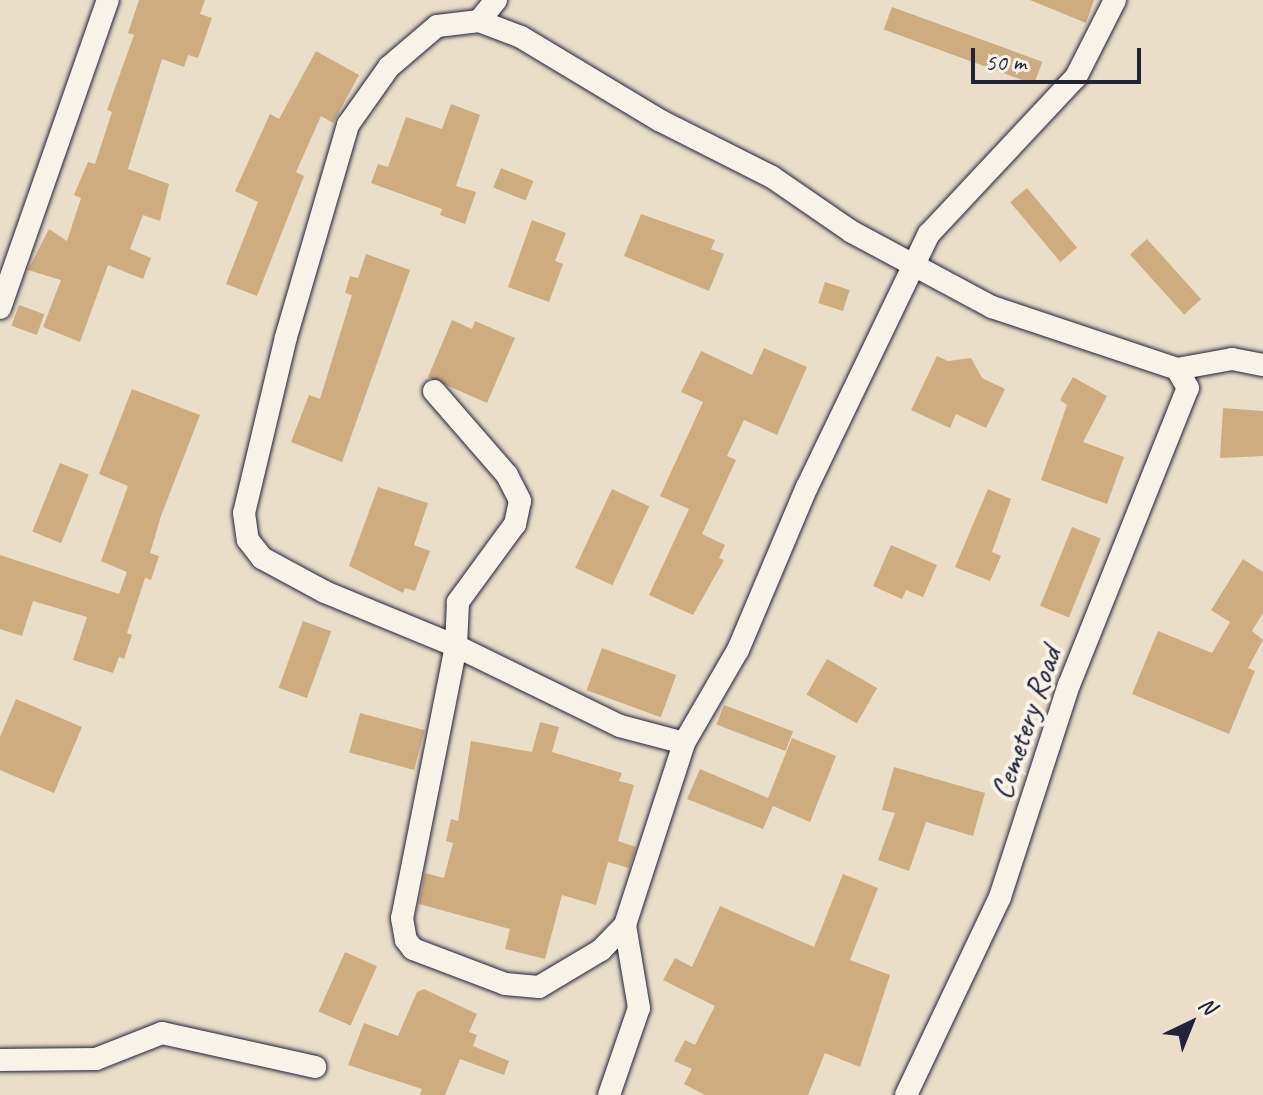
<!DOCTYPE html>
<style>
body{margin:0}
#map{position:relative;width:1263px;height:1095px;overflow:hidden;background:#eadec9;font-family:Caveat,sans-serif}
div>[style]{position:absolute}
.building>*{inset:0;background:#cdac80;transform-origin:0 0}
.roads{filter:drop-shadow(0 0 2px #22223b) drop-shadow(0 0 2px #22223b)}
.street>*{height:22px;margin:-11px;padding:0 11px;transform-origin:11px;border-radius:11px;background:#f7f3e8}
span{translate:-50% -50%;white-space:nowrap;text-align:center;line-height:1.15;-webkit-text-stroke:8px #f7f3e8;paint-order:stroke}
.street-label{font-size:32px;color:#22223b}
.north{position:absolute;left:1151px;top:983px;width:80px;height:80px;-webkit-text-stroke:6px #f7f3e8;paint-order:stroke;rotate:43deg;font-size:22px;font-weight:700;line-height:32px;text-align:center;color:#22223b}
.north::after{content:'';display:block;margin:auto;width:28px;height:36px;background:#22223b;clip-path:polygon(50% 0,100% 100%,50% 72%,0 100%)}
.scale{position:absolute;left:971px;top:48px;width:170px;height:36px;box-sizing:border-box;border:4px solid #22223b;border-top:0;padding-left:10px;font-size:24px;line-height:28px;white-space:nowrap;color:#22223b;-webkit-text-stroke:6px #f7f3e8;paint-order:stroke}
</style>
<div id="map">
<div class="building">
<div style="clip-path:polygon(139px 0,205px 0,200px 14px,212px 18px,198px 58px,188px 55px,184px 67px,162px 59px,128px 169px,169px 184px,160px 221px,143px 215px,130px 249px,151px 258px,143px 279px,108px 265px,80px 342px,43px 327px,61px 280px,28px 270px,49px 229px,67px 241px,81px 198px,74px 195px,88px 162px,95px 164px,112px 112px,107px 110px,134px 35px,128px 33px)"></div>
<div style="clip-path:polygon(1030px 0,1094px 0,1086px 23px)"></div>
<div style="left:892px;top:7px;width:160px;height:24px;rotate:20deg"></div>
<div style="clip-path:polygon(316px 51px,359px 75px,333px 123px,321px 116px,296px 172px,304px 176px,257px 296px,226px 284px,258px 202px,235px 191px,270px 114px,279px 119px)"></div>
<div style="clip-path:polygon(451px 104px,480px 115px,456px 186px,476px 192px,465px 224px,440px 215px,442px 209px,371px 183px,378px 164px,388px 167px,406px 117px,442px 129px)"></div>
<div style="left:501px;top:168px;width:35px;height:21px;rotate:22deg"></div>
<div style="left:1027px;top:188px;width:78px;height:22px;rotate:50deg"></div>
<div style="clip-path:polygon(641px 214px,715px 240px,711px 249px,724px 254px,709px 291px,624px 256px)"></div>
<div style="clip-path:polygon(532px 220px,566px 233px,555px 261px,563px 264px,549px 302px,508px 287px)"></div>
<div style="left:1147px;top:239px;width:81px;height:23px;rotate:48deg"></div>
<div style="clip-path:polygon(366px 254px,410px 270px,342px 462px,291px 442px,309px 395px,320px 399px,352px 295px,345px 293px,350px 276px,358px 278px)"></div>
<div style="left:825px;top:282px;width:26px;height:22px;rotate:18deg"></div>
<div style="left:19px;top:305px;width:27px;height:22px;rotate:20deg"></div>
<div style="clip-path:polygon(452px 320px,472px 329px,475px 321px,515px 338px,487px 403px,428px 377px)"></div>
<div style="clip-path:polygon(764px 348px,807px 367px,777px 435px,744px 420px,727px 456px,736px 460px,702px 534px,725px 545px,719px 558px,724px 560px,693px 615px,649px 595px,689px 509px,660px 496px,703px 402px,681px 392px,701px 351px,752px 375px)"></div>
<div style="clip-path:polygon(937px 356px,948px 361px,971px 358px,982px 378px,1005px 389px,986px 428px,956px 414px,950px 428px,911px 410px)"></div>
<div style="clip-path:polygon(1073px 377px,1107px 396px,1083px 442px,1124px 457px,1107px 504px,1041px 480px,1067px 405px,1060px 400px)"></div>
<div style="clip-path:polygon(132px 389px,200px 415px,161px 516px,150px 553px,159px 556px,151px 580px,145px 578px,127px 633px,132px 635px,124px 659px,119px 657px,113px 673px,73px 660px,87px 617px,33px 601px,22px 636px,0 629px,0 555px,119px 594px,127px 572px,101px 561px,128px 486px,99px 474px)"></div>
<div style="clip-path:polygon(1223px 408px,1263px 411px,1263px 456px,1220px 458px)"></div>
<div style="left:60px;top:463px;width:31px;height:74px;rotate:22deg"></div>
<div style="clip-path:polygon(378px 487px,428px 503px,414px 545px,430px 551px,415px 591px,405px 588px,403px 593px,349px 566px)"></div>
<div style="left:612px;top:489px;width:41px;height:87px;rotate:25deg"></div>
<div style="clip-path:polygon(988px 489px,1011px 499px,992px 552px,1001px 556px,990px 581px,955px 567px)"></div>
<div style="left:1072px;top:527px;width:31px;height:85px;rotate:22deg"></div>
<div style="clip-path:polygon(891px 545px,937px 565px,923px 597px,906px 590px,902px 599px,873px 586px)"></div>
<div style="clip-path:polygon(1243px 559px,1263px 572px,1263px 613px,1252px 631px,1263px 640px,1248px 668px,1255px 671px,1229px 734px,1132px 694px,1158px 631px,1212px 653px,1230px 622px,1211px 610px)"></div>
<div style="left:303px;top:621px;width:30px;height:71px;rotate:20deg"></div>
<div style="left:602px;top:648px;width:79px;height:45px;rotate:20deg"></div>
<div style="left:827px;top:659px;width:58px;height:41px;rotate:30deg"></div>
<div style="clip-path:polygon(16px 699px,82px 727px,54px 793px,0 770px,0 737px)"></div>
<div style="left:724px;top:705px;width:74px;height:21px;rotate:21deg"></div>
<div style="left:360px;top:713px;width:67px;height:41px;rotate:15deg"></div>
<div style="clip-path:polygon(540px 722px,559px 727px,552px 752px,622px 773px,619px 781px,634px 785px,618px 841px,636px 847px,629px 868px,608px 862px,596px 905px,562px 895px,545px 959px,505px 949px,510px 929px,419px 904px,425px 873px,444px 878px,453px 843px,446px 841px,451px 819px,458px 821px,471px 741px,532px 752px)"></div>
<div style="clip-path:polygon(792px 738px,836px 756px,810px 822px,773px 806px,763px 829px,687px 799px,700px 769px,768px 798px)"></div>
<div style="clip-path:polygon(894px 767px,985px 793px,973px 836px,926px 822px,909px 871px,878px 860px,895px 813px,882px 810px)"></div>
<div style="clip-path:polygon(843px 874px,878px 888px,850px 960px,890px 975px,860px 1067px,825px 1053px,808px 1095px,705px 1095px,684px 1084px,692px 1069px,674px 1061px,685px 1040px,695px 1045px,715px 1006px,663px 980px,675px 958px,692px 967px,720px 906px,814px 947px)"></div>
<div style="left:345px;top:952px;width:35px;height:65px;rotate:24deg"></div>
<div style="clip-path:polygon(424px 989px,477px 1014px,469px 1032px,477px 1035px,473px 1046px,509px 1061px,504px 1075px,460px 1059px,445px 1095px,420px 1095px,422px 1089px,348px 1065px,364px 1023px,398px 1036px,417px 992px)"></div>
</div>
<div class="roads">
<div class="street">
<div style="left:496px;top:0;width:27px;rotate:129deg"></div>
<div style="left:479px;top:21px;width:45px;rotate:20.9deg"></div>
<div style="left:521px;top:37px;width:163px;rotate:31deg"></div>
<div style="left:661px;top:121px;width:124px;rotate:26.8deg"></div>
<div style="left:772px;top:177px;width:97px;rotate:34.5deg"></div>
<div style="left:852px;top:232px;width:159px;rotate:28.2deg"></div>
<div style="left:992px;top:307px;width:195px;rotate:18.5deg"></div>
<div style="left:1177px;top:369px;width:56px;rotate:-10.3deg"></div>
<div style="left:1232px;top:359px;width:32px;rotate:11deg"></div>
<div style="left:479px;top:21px;width:42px;rotate:173.2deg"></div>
<div style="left:437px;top:26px;width:63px;rotate:139.5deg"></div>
<div style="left:389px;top:67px;width:71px;rotate:125.3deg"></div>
<div style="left:348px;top:125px;width:221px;rotate:106.3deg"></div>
<div style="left:286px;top:337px;width:181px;rotate:103.4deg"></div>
<div style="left:244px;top:513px;width:27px;rotate:82deg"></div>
<div style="left:248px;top:540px;width:23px;rotate:52deg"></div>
<div style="left:262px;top:558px;width:72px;rotate:28.4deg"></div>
<div style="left:325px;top:592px;width:142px;rotate:22.4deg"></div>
<div style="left:456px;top:646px;width:182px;rotate:26deg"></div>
<div style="left:620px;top:726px;width:66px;rotate:14.9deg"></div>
<div style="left:684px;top:743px;width:108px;rotate:-59.9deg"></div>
<div style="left:738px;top:650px;width:177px;rotate:-67.1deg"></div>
<div style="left:807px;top:487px;width:281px;rotate:-64.3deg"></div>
<div style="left:929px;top:234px;width:215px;rotate:-46.9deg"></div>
<div style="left:1076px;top:77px;width:86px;rotate:-63.1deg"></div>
<div style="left:0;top:308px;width:326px;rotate:-70.7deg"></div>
<div style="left:434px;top:391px;width:111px;rotate:49deg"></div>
<div style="left:507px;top:475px;width:29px;rotate:63deg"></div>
<div style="left:520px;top:501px;width:24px;rotate:102deg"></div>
<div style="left:515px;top:524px;width:97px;rotate:126.2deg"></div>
<div style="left:458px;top:602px;width:44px;rotate:92.6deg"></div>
<div style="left:456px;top:646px;width:277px;rotate:101.2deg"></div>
<div style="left:402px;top:918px;width:22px;rotate:80deg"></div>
<div style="left:406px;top:940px;width:11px;rotate:52deg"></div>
<div style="left:413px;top:949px;width:98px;rotate:20.8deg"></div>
<div style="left:505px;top:984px;width:34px;rotate:5deg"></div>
<div style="left:539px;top:987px;width:72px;rotate:-30.8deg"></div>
<div style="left:601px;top:950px;width:35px;rotate:-46deg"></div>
<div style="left:625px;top:925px;width:191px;rotate:-72deg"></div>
<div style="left:0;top:1060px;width:96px;rotate:-0.6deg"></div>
<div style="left:96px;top:1059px;width:71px;rotate:-21.5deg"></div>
<div style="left:162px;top:1033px;width:157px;rotate:12.5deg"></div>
<div style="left:609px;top:1095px;width:92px;rotate:-71deg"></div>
<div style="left:639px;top:1008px;width:84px;rotate:-99.6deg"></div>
<div style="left:906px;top:1095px;width:219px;rotate:-64.6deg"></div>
<div style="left:1000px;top:897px;width:223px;rotate:-72deg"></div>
<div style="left:1069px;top:685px;width:320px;rotate:-68.2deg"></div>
<div style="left:1188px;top:388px;width:22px;rotate:-120deg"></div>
</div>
</div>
<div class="street-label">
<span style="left:1026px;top:723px;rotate:-71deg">Cemetery Road</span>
</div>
<div class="north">N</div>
<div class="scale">50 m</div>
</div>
